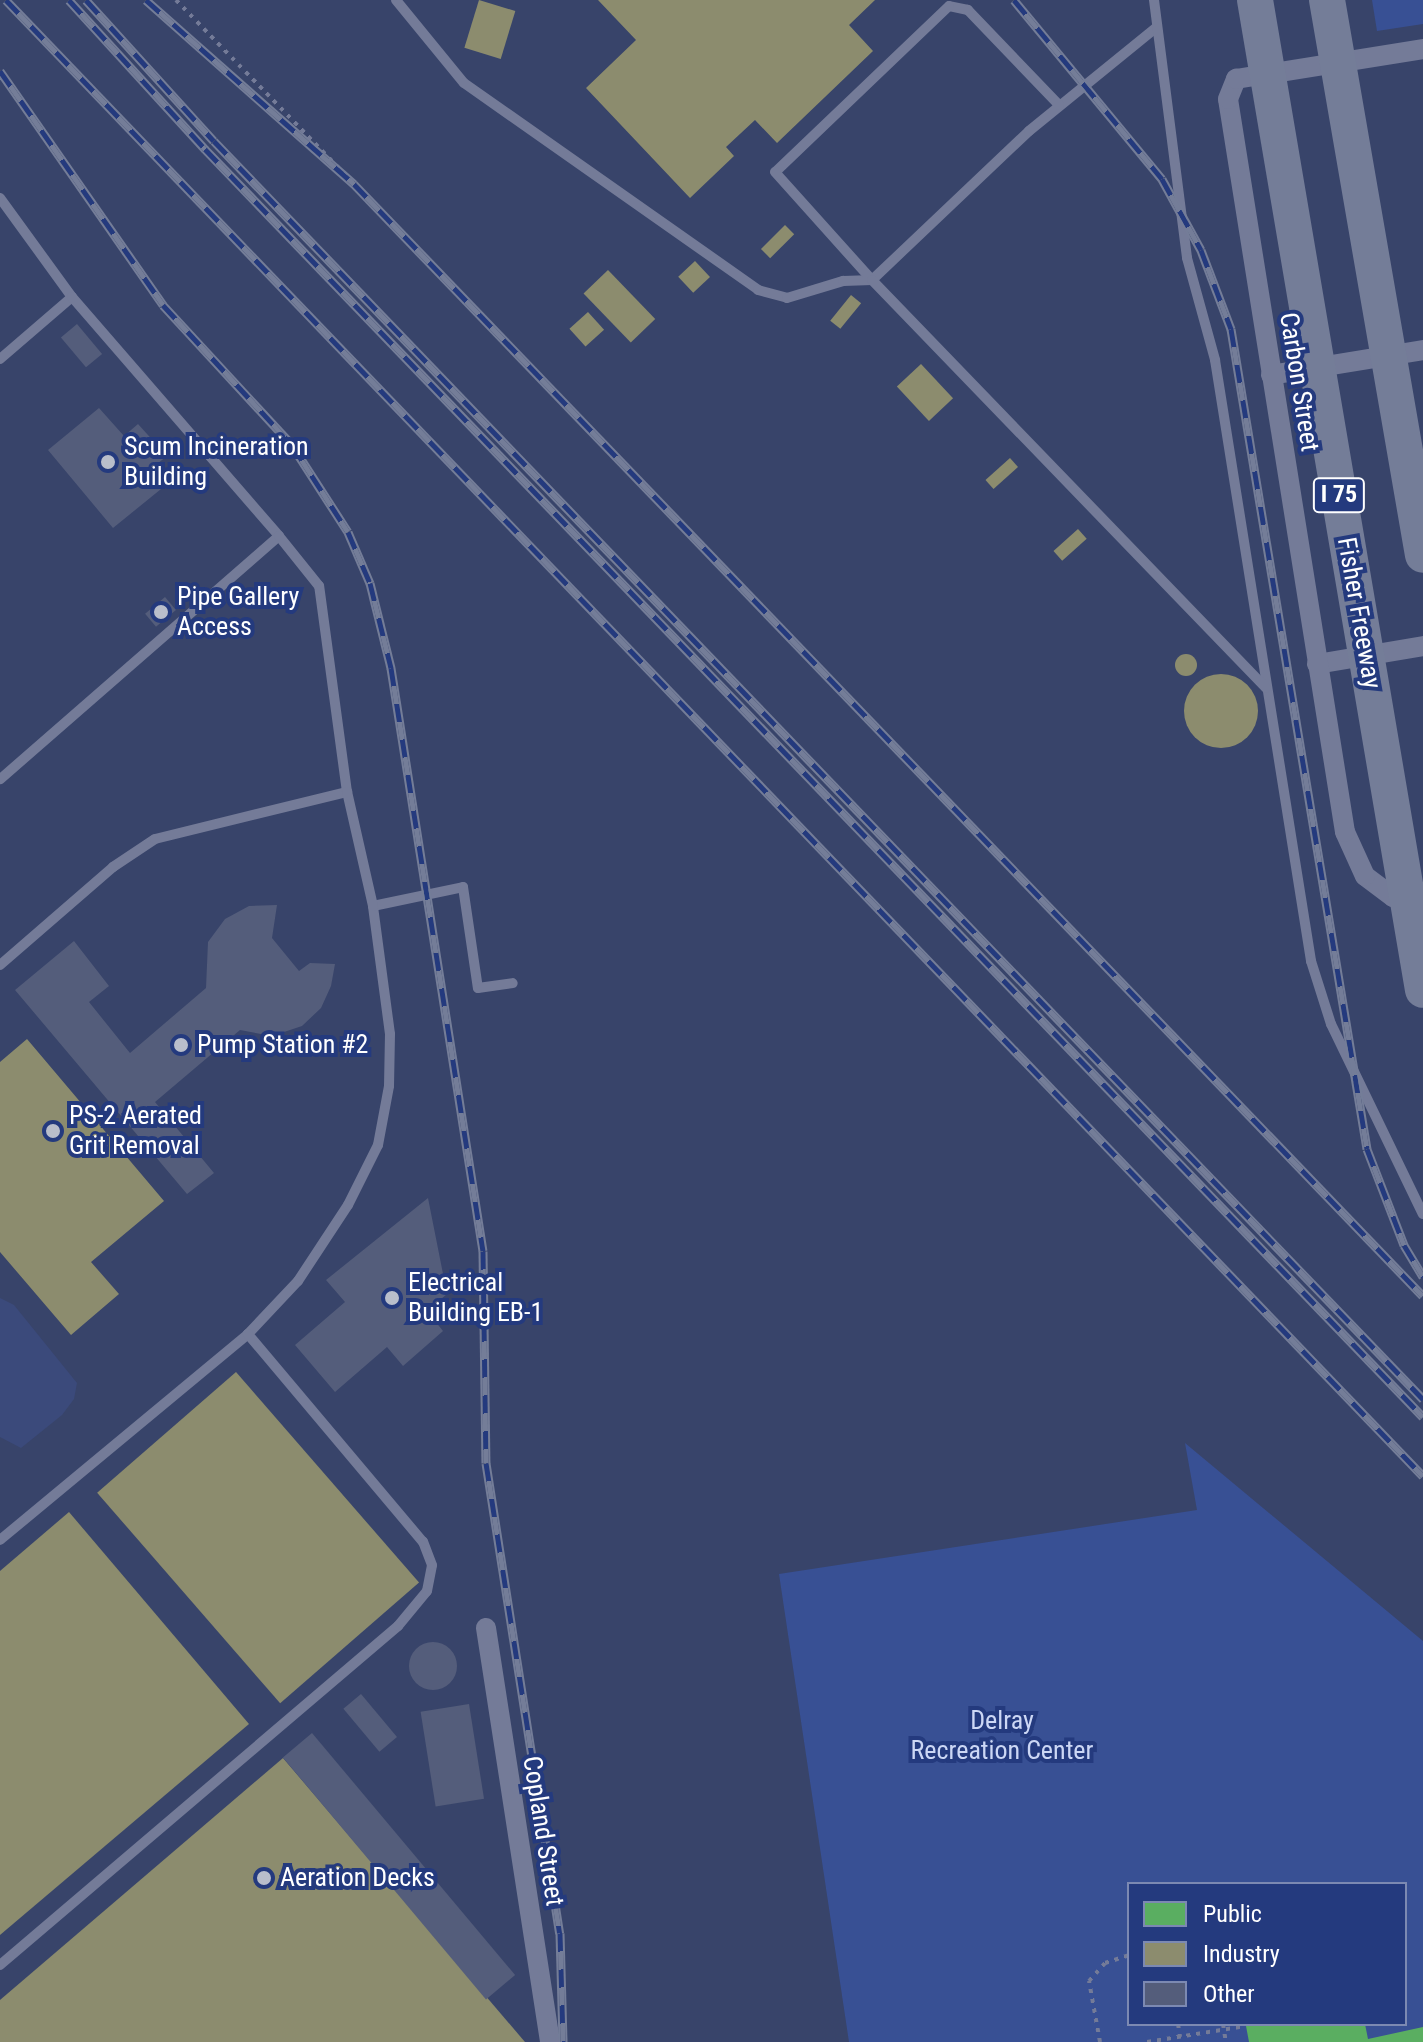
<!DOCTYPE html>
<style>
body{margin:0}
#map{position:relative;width:1423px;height:2042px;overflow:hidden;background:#38446a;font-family:"Roboto Condensed",sans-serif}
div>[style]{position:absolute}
.green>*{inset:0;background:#385094}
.water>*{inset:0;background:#3b4a7b}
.public>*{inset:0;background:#5aae61}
.industry>*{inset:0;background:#8c8c6e;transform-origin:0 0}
.round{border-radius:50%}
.building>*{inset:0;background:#545d7b;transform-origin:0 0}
.path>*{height:4px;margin-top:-2px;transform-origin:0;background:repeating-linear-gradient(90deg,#747b98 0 4px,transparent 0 10px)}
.lane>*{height:10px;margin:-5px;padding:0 5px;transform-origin:5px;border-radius:5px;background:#747b98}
.street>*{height:20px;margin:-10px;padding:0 10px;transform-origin:10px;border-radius:10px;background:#747b98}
.rail>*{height:9px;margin-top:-4.5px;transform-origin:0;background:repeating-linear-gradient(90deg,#243a7e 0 18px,#747d98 0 36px);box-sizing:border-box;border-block:2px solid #747d98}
.highway-bridge>*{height:36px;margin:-18px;padding:0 18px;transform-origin:18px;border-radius:18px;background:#747d98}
.dots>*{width:22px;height:22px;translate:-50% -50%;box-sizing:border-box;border:4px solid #243a7e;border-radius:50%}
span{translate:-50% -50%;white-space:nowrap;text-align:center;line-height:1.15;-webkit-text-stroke:8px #243a7e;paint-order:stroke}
.shield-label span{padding:2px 6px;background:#243a7e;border:2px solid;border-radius:6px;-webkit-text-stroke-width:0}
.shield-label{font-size:24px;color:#fff;font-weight:700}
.street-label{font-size:26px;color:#fff}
.poi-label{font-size:26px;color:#fff}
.left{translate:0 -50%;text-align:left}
.park-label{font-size:26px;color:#ccd7f5}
.legend{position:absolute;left:1127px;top:1882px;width:280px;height:144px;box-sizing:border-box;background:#243a7e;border:2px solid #7c89b2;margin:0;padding:10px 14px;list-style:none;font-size:24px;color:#fff}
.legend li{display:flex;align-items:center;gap:16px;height:40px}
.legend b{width:40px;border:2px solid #7c89b2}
</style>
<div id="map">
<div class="green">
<div style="clip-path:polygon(1372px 0,1423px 0,1423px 24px,1377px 31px)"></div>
<div style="clip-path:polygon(evenodd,1185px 1443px,1423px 1641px,1423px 2042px,849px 2042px,779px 1574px,1197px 1510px,1185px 1443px,1129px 1884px,1405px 1884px,1405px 2024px,1129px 2024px,1129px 1884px)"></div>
</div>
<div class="water">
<div style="clip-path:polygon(0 1298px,14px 1305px,77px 1383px,74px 1399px,62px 1415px,21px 1448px,0 1437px)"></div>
</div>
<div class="public">
<div style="clip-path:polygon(1262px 2024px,1365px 2024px,1368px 2039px,1423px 2027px,1423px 2042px,1249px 2042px,1246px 2026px)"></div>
</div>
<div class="industry">
<div style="left:479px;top:0;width:38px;height:50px;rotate:17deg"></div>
<div style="clip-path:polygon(598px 0,875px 0,849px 25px,873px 51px,777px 143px,755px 120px,726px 147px,734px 156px,690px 198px,586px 88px,636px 40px)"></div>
<div style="left:785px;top:225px;width:13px;height:34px;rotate:45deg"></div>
<div style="left:695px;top:261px;width:22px;height:23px;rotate:47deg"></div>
<div style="left:608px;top:270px;width:68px;height:34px;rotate:46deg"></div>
<div style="left:851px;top:295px;width:13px;height:33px;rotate:39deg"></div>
<div style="left:588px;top:312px;width:24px;height:25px;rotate:48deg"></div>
<div style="left:921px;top:364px;width:47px;height:33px;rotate:47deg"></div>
<div style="left:1010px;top:458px;width:12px;height:33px;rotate:48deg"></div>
<div style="left:1078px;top:529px;width:13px;height:33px;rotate:48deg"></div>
<div class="round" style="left:1175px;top:654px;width:22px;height:22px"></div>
<div class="round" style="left:1184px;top:674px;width:74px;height:74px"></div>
<div style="clip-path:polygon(27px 1039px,164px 1201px,91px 1262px,119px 1294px,71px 1335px,0 1252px,0 1062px)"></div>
<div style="left:236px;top:1372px;width:279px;height:184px;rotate:49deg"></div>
<div style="clip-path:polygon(69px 1512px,249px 1724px,0 1935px,0 1571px)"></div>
<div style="clip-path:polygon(283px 1758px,525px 2042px,0 2042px,0 2000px)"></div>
</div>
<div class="building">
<div style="left:77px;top:324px;width:39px;height:21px;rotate:50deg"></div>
<div style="clip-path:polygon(99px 408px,124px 436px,138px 424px,167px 456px,152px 468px,166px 485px,113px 528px,48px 450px)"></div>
<div style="left:165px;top:597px;width:17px;height:26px;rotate:50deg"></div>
<div style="clip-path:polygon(277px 905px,272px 938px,299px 971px,310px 963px,335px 964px,331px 986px,321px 1008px,302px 1026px,272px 1036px,240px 1030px,155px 1102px,214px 1173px,187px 1194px,15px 990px,74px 941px,109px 986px,89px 1002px,130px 1053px,206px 988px,208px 942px,225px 919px,249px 906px)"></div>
<div style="clip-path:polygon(428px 1198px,447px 1294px,427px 1311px,443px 1331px,403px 1366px,387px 1347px,335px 1392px,295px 1345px,345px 1302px,326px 1280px)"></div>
<div class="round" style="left:409px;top:1642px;width:48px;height:48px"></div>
<div style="left:361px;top:1694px;width:56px;height:23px;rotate:50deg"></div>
<div style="left:469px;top:1704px;width:96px;height:49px;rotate:81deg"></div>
<div style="left:312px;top:1733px;width:316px;height:38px;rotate:50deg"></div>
</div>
<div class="path">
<div style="left:176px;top:0;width:256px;rotate:45.9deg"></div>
<div style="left:1178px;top:2024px;width:13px;rotate:81deg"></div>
<div style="left:1223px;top:2024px;width:18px;rotate:81deg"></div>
<div style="left:1100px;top:2042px;width:62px;rotate:-100.2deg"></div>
<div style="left:1089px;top:1981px;width:24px;rotate:-48deg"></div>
<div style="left:1105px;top:1963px;width:25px;rotate:-18deg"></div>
<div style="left:1147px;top:2042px;width:100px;rotate:-9.2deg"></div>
</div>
<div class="lane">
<div style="left:396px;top:0;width:107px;rotate:50.7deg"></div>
<div style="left:464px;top:83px;width:360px;rotate:35.1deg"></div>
<div style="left:758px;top:290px;width:30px;rotate:15deg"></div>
<div style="left:787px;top:298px;width:59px;rotate:-16.9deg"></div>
<div style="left:843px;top:281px;width:29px;rotate:-2deg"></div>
<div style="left:872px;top:280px;width:216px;rotate:-43.5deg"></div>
<div style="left:1029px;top:131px;width:165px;rotate:-39.1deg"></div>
<div style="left:1154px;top:0;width:260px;rotate:82.7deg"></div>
<div style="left:1187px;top:258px;width:106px;rotate:74.6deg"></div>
<div style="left:1215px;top:360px;width:609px;rotate:80.92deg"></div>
<div style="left:1311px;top:961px;width:66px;rotate:72.4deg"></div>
<div style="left:1331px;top:1024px;width:211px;rotate:64.2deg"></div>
<div style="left:1059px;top:105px;width:132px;rotate:-133.8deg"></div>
<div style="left:968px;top:10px;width:19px;rotate:-168deg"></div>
<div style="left:949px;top:6px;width:240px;rotate:136.3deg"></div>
<div style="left:775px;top:172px;width:145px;rotate:48.1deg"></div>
<div style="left:872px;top:280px;width:567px;rotate:46deg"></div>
<div style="left:0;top:198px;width:122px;rotate:54deg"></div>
<div style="left:0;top:359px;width:95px;rotate:-40.7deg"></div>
<div style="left:72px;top:297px;width:316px;rotate:49.1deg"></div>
<div style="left:279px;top:536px;width:370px;rotate:138.9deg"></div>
<div style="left:373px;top:906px;width:92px;rotate:-11.9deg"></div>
<div style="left:463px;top:887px;width:102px;rotate:81.6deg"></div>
<div style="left:478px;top:988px;width:35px;rotate:-8deg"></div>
<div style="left:0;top:965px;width:150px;rotate:-40.9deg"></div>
<div style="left:113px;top:867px;width:50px;rotate:-33.7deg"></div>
<div style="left:155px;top:839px;width:198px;rotate:-13.8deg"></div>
<div style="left:347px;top:792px;width:208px;rotate:-97.7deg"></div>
<div style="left:319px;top:586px;width:64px;rotate:-128.7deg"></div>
<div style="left:0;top:1540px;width:322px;rotate:-39.7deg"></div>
<div style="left:248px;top:1334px;width:73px;rotate:-46.7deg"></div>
<div style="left:298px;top:1281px;width:91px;rotate:-56.7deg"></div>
<div style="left:348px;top:1205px;width:67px;rotate:-63.4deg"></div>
<div style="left:378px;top:1145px;width:60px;rotate:-79.4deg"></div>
<div style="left:389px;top:1086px;width:52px;rotate:-88.9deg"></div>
<div style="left:390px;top:1034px;width:129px;rotate:-97.6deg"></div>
<div style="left:373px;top:906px;width:117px;rotate:-102.8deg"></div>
<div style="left:0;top:1965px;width:523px;rotate:-40.42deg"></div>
<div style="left:398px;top:1626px;width:45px;rotate:-50.4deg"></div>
<div style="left:427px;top:1591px;width:26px;rotate:-79deg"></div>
<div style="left:432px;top:1565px;width:25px;rotate:-111deg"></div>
<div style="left:423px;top:1542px;width:272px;rotate:-130.1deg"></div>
</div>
<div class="street">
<div style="left:1271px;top:375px;width:154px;rotate:-9.3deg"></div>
<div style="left:1317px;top:664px;width:108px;rotate:-9.6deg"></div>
<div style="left:1415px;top:904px;width:23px;rotate:-162deg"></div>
<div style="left:1393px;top:897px;width:35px;rotate:-143deg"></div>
<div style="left:1365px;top:876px;width:48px;rotate:-114.4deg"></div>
<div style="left:1345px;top:832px;width:742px;rotate:-99.07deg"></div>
<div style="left:1228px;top:99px;width:22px;rotate:-68deg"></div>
<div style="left:1236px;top:79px;width:189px;rotate:-9.1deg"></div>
<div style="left:486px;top:1628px;width:419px;rotate:81.2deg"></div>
</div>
<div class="rail">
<div style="left:6px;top:0;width:2046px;rotate:46.17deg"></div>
<div style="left:69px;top:0;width:202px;rotate:47.6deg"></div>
<div style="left:205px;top:149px;width:1758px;rotate:46.15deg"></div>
<div style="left:86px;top:0;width:190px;rotate:47.8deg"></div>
<div style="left:214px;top:141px;width:1745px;rotate:46.14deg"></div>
<div style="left:146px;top:0;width:278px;rotate:41.5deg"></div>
<div style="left:354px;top:184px;width:1542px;rotate:46.13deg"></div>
<div style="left:1014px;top:0;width:232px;rotate:50.4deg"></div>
<div style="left:1162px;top:179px;width:81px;rotate:61.2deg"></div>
<div style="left:1201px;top:250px;width:85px;rotate:69.2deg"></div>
<div style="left:1231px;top:329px;width:831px;rotate:80.58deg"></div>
<div style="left:1367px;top:1149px;width:103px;rotate:68.9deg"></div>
<div style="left:1404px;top:1245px;width:37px;rotate:59deg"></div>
<div style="left:0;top:71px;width:285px;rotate:55.1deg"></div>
<div style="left:163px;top:305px;width:190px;rotate:47.3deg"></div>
<div style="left:292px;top:445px;width:103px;rotate:57.2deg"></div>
<div style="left:348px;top:532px;width:56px;rotate:66.7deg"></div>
<div style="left:370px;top:583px;width:88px;rotate:76.1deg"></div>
<div style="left:391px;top:668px;width:590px;rotate:81.03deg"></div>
<div style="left:483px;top:1251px;width:212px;rotate:89.2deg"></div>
<div style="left:486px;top:1463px;width:476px;rotate:81.1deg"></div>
<div style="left:560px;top:1933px;width:109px;rotate:88.4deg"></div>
</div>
<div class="highway-bridge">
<div style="left:1255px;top:0;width:1004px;rotate:80.37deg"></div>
<div style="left:1327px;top:0;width:563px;rotate:80.19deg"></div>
</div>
<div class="dots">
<div style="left:108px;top:462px;background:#b9becb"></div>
<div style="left:161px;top:612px;background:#b9becb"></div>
<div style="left:181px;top:1045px;background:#b9becb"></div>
<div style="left:53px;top:1131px;background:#b9becb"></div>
<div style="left:392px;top:1298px;background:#b9becb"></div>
<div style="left:264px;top:1878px;background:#b9becb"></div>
</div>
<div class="shield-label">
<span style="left:1339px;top:495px">I 75</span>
</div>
<div class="street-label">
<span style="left:1299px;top:382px;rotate:81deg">Carbon Street</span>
<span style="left:1359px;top:613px;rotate:80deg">Fisher Freeway</span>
<span style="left:543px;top:1831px;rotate:81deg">Copland Street</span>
</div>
<div class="poi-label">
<span class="left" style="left:124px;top:462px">Scum Incineration<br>Building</span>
<span class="left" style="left:177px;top:612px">Pipe Gallery<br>Access</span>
<span class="left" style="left:197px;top:1045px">Pump Station #2</span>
<span class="left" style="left:69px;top:1131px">PS-2 Aerated<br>Grit Removal</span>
<span class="left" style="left:408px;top:1298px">Electrical<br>Building EB-1</span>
<span class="left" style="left:280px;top:1878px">Aeration Decks</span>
</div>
<div class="park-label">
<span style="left:1002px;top:1736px">Delray<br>Recreation Center</span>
</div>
<ul class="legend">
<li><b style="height:22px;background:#5aae61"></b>Public</li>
<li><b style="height:22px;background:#8c8c6e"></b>Industry</li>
<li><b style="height:22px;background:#545d7b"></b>Other</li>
</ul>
</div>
